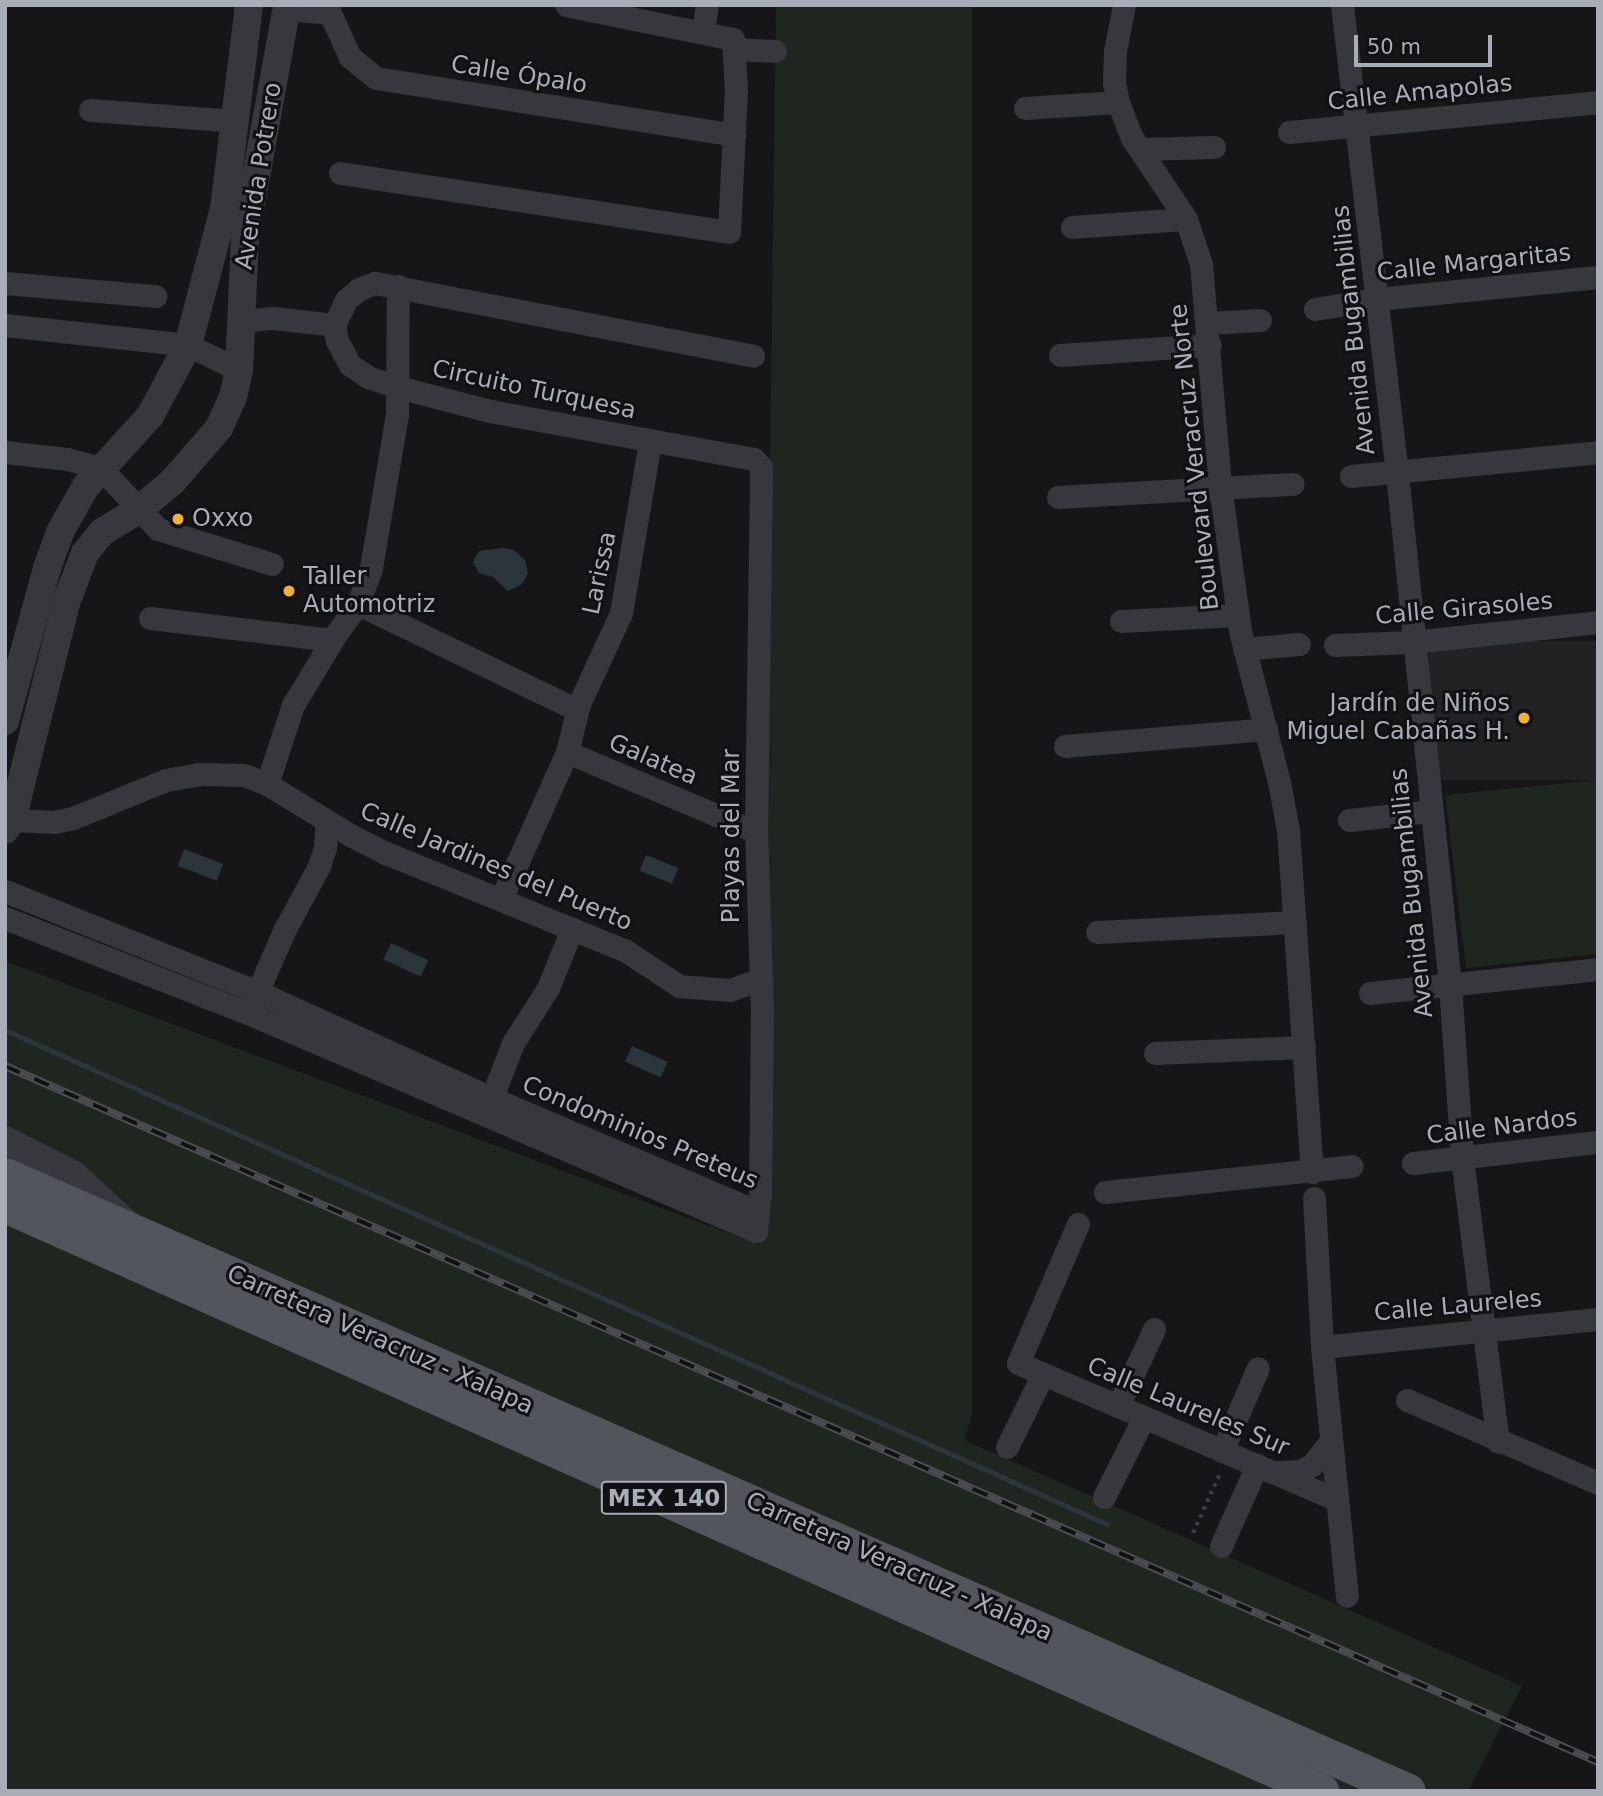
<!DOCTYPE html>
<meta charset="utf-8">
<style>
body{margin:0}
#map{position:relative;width:1603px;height:1796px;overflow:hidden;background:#161618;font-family:"DejaVu Sans",sans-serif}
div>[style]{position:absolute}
.built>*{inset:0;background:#222225;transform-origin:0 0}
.green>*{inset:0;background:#1e261f}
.water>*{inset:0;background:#2c353c;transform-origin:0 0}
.stream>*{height:5px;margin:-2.5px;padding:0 2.5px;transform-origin:2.5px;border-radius:2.5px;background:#2c353c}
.path>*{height:3.5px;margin-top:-1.75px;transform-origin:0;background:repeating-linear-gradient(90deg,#3d3f44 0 3.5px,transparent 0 8.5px)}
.minor>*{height:23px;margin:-11.5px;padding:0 11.5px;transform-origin:11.5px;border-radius:11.5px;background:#37383d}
.tertiary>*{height:28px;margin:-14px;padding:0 14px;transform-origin:14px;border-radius:14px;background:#37383d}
.primary>*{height:35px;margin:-17.5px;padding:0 17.5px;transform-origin:17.5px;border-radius:17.5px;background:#53555c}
.rail>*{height:8px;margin-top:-4px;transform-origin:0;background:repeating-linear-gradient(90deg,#111113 0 16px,#4a4c52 0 32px);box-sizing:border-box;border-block:2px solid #4a4c52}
.dots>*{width:19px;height:19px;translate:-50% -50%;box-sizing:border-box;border:4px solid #111113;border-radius:50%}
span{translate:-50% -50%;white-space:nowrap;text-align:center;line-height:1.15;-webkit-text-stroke:6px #111113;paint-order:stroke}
.shield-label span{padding:2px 5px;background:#111113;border:2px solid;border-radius:5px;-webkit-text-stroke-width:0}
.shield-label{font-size:23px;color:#a8adb8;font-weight:700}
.street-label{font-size:24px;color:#a8adb8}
.poi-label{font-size:24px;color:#a8adb8}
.left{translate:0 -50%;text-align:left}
.right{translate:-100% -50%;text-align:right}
.frame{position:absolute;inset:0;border:7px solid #a8adb8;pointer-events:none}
.scale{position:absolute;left:1354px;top:35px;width:138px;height:32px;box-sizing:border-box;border:4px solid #a8adb8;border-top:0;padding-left:9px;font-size:21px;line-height:24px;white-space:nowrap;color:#a8adb8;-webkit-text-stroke:5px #111113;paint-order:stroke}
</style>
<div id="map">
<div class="built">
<div style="left:1598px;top:641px;width:139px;height:169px;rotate:90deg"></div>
</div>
<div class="green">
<div style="clip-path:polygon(776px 5px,972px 5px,972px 1415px,964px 1440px,1522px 1686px,1468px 1791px,5px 1791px,5px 961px,760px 1245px)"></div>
<div style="clip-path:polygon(1598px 780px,1598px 954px,1466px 968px,1445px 795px)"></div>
</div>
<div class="water">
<div style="clip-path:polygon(502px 548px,514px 550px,525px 560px,528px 574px,521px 585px,508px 591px,493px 577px,479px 573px,473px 562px,479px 551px)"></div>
<div style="left:184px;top:849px;width:42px;height:18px;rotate:21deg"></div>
<div style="left:646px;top:855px;width:35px;height:17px;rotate:22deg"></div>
<div style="left:391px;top:943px;width:41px;height:18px;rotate:25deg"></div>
<div style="left:632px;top:1046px;width:39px;height:17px;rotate:24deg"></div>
</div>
<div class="stream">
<div style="left:5px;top:1030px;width:1208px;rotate:24.15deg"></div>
</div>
<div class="path">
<div style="left:1193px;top:1533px;width:68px;rotate:-65.7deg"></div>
</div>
<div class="minor">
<div style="left:1124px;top:5px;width:47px;rotate:101.1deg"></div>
<div style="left:1115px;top:51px;width:32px;rotate:92deg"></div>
<div style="left:1114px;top:83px;width:19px;rotate:78deg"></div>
<div style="left:1118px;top:102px;width:39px;rotate:69deg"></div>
<div style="left:1132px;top:138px;width:97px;rotate:56.3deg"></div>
<div style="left:1186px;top:219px;width:47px;rotate:71.6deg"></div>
<div style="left:1201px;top:264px;width:223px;rotate:85.1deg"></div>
<div style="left:1220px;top:486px;width:146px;rotate:82.1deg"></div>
<div style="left:1240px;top:631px;width:156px;rotate:75.5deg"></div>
<div style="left:1279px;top:782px;width:49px;rotate:79.4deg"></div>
<div style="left:1288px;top:830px;width:343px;rotate:86deg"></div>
<div style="left:1342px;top:5px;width:471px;rotate:83.3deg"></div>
<div style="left:1397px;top:473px;width:515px;rotate:84.09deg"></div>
<div style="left:1450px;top:985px;width:173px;rotate:86deg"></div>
<div style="left:1462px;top:1158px;width:286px;rotate:82.8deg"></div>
<div style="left:287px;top:9px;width:43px;rotate:5.3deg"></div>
<div style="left:330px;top:13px;width:48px;rotate:65.6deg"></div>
<div style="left:350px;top:57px;width:33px;rotate:39deg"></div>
<div style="left:376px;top:78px;width:363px;rotate:9deg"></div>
<div style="left:703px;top:32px;width:27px;rotate:-82deg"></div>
<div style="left:736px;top:49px;width:39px;rotate:3deg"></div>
<div style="left:1025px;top:108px;width:93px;rotate:-3.7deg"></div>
<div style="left:90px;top:110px;width:145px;rotate:4.3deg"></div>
<div style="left:1289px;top:132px;width:310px;rotate:-5.5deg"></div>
<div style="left:1141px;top:149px;width:73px;rotate:-1.6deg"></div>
<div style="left:340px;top:173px;width:393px;rotate:8.6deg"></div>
<div style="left:729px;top:232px;width:141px;rotate:-87.2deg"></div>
<div style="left:736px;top:91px;width:52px;rotate:-93.3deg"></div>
<div style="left:733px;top:39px;width:170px;rotate:-168.5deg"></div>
<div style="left:1072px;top:227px;width:114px;rotate:-4deg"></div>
<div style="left:5px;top:283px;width:151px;rotate:5deg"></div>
<div style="left:1315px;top:309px;width:63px;rotate:-9.2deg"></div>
<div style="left:1377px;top:299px;width:222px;rotate:-5.7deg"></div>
<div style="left:243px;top:321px;width:30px;rotate:-6deg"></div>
<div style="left:273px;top:318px;width:61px;rotate:6.5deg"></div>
<div style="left:1208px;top:323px;width:52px;rotate:-3.3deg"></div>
<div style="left:5px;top:325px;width:184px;rotate:6.2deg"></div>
<div style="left:188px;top:345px;width:57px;rotate:26.1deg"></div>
<div style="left:1060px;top:355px;width:150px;rotate:-3.8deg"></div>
<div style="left:5px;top:452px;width:62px;rotate:6.4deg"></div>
<div style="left:67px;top:459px;width:28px;rotate:15deg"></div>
<div style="left:94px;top:466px;width:21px;rotate:37deg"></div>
<div style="left:111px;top:479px;width:69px;rotate:46.8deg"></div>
<div style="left:158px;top:529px;width:119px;rotate:17.1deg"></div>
<div style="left:1351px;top:476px;width:248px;rotate:-5.5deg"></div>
<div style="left:1058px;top:497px;width:235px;rotate:-3.2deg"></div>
<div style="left:358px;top:604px;width:243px;rotate:25.8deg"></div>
<div style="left:150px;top:618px;width:183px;rotate:6.9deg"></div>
<div style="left:1121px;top:621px;width:117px;rotate:-2.9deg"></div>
<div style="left:1335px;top:645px;width:77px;rotate:-2.2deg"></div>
<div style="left:1412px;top:642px;width:187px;rotate:-6.1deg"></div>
<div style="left:1244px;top:649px;width:55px;rotate:-5.2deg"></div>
<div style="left:1065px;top:746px;width:202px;rotate:-4.8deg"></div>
<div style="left:567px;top:752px;width:205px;rotate:22.9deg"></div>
<div style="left:267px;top:784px;width:83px;rotate:-71.8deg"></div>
<div style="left:293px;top:705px;width:83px;rotate:-58.8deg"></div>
<div style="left:336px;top:634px;width:37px;rotate:-54deg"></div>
<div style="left:358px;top:604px;width:38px;rotate:-70deg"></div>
<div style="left:371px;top:568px;width:155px;rotate:-80.4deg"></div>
<div style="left:397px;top:415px;width:129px;rotate:-89.6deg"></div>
<div style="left:12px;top:820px;width:43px;rotate:2.7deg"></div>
<div style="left:55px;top:822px;width:18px;rotate:-13deg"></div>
<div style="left:73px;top:818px;width:100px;rotate:-22.2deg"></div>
<div style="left:166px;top:780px;width:34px;rotate:-10deg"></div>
<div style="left:199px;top:774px;width:45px;rotate:1.3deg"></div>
<div style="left:244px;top:775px;width:25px;rotate:21deg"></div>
<div style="left:267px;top:784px;width:100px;rotate:31.5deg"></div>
<div style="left:352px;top:836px;width:38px;rotate:27deg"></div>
<div style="left:386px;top:853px;width:259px;rotate:22.2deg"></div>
<div style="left:626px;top:951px;width:64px;rotate:33.4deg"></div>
<div style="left:679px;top:986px;width:51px;rotate:4.5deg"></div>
<div style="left:730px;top:990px;width:32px;rotate:-20deg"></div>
<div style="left:1349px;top:820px;width:81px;rotate:-6.3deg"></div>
<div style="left:5px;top:891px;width:272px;rotate:21.8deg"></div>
<div style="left:258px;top:992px;width:257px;rotate:24.4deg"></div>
<div style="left:492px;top:1098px;width:289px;rotate:23.2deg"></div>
<div style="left:501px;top:899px;width:161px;rotate:-65.8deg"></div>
<div style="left:567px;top:752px;width:49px;rotate:-76deg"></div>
<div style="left:579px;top:704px;width:100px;rotate:-65.2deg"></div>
<div style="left:621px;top:613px;width:174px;rotate:-80.4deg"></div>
<div style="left:5px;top:918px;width:261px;rotate:21.4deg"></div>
<div style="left:248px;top:1013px;width:553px;rotate:23.23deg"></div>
<div style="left:756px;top:1231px;width:38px;rotate:-84deg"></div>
<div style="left:760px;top:1193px;width:182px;rotate:-89.4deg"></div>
<div style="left:762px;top:1011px;width:179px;rotate:-91.9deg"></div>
<div style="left:756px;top:832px;width:365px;rotate:-89.2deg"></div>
<div style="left:761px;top:467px;width:11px;rotate:-131deg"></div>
<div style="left:754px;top:459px;width:268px;rotate:-169.7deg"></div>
<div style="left:490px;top:411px;width:95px;rotate:-165.4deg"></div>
<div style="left:398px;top:387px;width:32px;rotate:-162deg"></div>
<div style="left:368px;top:377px;width:22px;rotate:-146deg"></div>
<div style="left:350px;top:365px;width:27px;rotate:-118deg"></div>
<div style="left:337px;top:341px;width:16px;rotate:-101deg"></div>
<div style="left:334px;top:325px;width:28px;rotate:-64deg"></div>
<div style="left:346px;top:300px;width:17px;rotate:-40deg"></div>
<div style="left:359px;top:289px;width:17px;rotate:-21deg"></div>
<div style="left:375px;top:283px;width:385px;rotate:10.9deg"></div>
<div style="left:1097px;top:932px;width:198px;rotate:-2.9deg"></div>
<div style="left:1370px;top:993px;width:229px;rotate:-6deg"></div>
<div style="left:252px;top:1004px;width:82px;rotate:-66.3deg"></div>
<div style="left:285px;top:929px;width:72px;rotate:-61.6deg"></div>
<div style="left:319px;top:866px;width:19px;rotate:-72deg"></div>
<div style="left:325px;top:848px;width:27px;rotate:-86deg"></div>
<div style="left:1155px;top:1053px;width:149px;rotate:-2.3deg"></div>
<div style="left:487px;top:1110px;width:72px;rotate:-68.8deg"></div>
<div style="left:513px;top:1043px;width:65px;rotate:-57.5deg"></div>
<div style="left:548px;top:988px;width:64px;rotate:-67.9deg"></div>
<div style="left:1413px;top:1163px;width:186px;rotate:-6.5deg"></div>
<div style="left:1105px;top:1192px;width:248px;rotate:-6deg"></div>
<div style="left:1314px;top:1198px;width:149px;rotate:86.9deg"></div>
<div style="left:1322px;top:1347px;width:250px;rotate:84.3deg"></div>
<div style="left:1078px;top:1224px;width:151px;rotate:113.3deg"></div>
<div style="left:1018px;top:1363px;width:347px;rotate:23.2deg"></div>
<div style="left:1322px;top:1347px;width:277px;rotate:-5.8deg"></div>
<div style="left:1407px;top:1400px;width:208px;rotate:23.5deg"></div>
<div style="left:1118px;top:1406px;width:85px;rotate:-64.9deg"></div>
<div style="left:1007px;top:1447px;width:81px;rotate:-63.7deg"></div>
<div style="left:1222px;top:1451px;width:90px;rotate:-66.6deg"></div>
<div style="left:1276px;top:1472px;width:24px;rotate:-2deg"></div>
<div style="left:1300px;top:1471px;width:13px;rotate:-27deg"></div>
<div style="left:1312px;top:1465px;width:31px;rotate:-52deg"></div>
<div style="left:1104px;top:1497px;width:89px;rotate:-63.4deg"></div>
<div style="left:1221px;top:1546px;width:89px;rotate:-66deg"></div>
</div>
<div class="tertiary">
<div style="left:5px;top:721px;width:159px;rotate:-74.6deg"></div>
<div style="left:47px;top:568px;width:38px;rotate:-70deg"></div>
<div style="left:60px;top:532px;width:53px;rotate:-60.5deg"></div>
<div style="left:86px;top:486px;width:95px;rotate:-47.6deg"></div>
<div style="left:150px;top:416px;width:81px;rotate:-61.8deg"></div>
<div style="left:188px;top:345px;width:141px;rotate:-75.2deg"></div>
<div style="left:224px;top:209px;width:206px;rotate:-83deg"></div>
<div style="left:5px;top:830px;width:12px;rotate:-55deg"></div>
<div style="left:12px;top:820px;width:224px;rotate:-76deg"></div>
<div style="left:66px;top:603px;width:53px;rotate:-69.2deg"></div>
<div style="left:85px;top:553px;width:27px;rotate:-51deg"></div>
<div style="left:102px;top:532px;width:44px;rotate:-31.2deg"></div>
<div style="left:140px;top:509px;width:43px;rotate:-40.3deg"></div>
<div style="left:173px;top:481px;width:70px;rotate:-49deg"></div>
<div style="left:219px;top:428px;width:34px;rotate:-66deg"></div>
<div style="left:233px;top:397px;width:28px;rotate:-77deg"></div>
<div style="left:239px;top:370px;width:133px;rotate:-87.4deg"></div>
<div style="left:245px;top:237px;width:236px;rotate:-79.7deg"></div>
<div style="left:5px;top:1140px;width:77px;rotate:26.9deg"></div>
<div style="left:74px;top:1175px;width:69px;rotate:42.7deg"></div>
</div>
<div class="primary">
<div style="left:5px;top:1175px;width:1532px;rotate:23.7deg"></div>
<div style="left:5px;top:1205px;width:1441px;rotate:23.99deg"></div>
</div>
<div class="rail">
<div style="left:5px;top:1066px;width:1738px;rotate:23.6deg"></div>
</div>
<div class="dots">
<div style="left:178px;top:519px;background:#f2b134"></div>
<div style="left:289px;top:591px;background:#f2b134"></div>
<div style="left:1524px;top:718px;background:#f2b134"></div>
</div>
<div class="shield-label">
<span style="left:664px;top:1498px">MEX 140</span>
</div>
<div class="street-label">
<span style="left:519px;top:75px;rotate:9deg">Calle Ópalo</span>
<span style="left:1420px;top:93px;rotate:-6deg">Calle Amapolas</span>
<span style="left:259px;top:176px;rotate:-81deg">Avenida Potrero</span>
<span style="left:1474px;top:263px;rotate:-6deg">Calle Margaritas</span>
<span style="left:1354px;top:330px;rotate:-96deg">Avenida Bugambilias</span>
<span style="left:534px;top:390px;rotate:12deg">Circuito Turquesa</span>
<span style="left:1195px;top:457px;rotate:-96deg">Boulevard Veracruz Norte</span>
<span style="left:600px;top:573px;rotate:-78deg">Larissa</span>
<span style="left:1464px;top:609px;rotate:-5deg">Calle Girasoles</span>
<span style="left:653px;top:760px;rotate:23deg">Galatea</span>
<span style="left:732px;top:836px;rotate:-90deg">Playas del Mar</span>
<span style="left:496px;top:867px;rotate:23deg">Calle Jardines del Puerto</span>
<span style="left:1412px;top:893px;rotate:-96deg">Avenida Bugambilias</span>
<span style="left:1502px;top:1127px;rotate:-7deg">Calle Nardos</span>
<span style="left:640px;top:1133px;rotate:23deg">Condominios Preteus</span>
<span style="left:1458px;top:1306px;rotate:-5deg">Calle Laureles</span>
<span style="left:380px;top:1340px;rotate:24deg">Carretera Veracruz - Xalapa</span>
<span style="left:1188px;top:1407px;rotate:23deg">Calle Laureles Sur</span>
<span style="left:899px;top:1567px;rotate:24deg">Carretera Veracruz - Xalapa</span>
</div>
<div class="poi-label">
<span class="left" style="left:192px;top:519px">Oxxo</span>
<span class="left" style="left:303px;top:591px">Taller<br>Automotriz</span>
<span class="right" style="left:1510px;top:718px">Jardín de Niños<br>Miguel Cabañas H.</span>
</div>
<div class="frame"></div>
<div class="scale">50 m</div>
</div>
